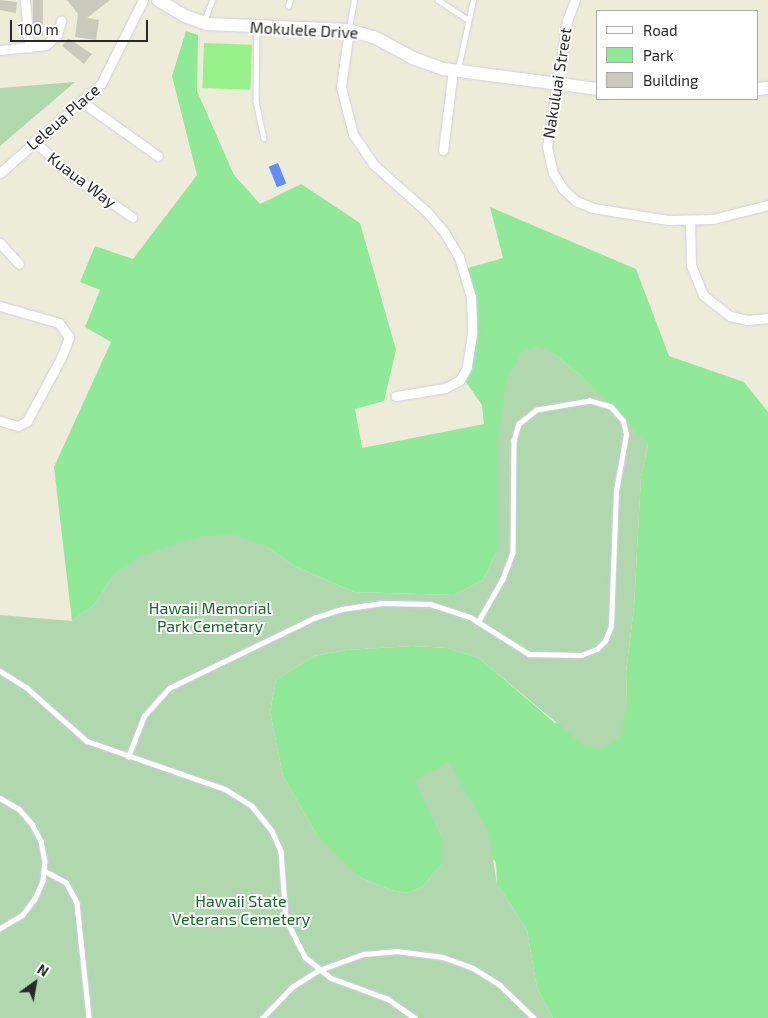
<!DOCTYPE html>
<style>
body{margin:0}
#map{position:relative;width:768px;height:1018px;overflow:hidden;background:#ececd8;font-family:"Exo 2",sans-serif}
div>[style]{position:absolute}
.green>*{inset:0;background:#90e899}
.cemetery>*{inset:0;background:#b0d7ae}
.pitch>*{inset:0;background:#98f08a;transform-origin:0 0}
.water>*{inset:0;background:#628ef7;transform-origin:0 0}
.building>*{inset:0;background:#c9cabb;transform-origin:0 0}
.roads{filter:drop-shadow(0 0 1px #d3cee3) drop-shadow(0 0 1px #d3cee3)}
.lane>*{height:4.5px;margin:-2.25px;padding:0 2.25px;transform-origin:2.25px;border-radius:2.25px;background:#fff}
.street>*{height:9px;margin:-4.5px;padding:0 4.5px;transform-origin:4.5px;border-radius:4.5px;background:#fff}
.secondary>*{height:12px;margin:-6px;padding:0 6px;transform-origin:6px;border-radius:6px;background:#fff}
span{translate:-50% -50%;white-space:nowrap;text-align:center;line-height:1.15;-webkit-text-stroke:4px #fff;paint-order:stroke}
.street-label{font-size:16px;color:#282828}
.park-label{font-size:16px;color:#146a28}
.legend{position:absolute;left:596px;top:10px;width:162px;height:90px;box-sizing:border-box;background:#fff;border:1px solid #a9a9a9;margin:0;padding:6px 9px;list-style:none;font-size:15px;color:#282828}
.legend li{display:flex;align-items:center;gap:10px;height:25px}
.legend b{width:25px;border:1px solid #a9a9a9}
.north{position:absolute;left:10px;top:958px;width:50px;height:50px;-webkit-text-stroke:4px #fff;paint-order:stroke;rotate:32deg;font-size:14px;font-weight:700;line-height:20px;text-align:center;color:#282828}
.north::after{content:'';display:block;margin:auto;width:18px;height:22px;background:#282828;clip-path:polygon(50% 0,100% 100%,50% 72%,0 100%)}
.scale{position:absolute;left:10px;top:20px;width:138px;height:22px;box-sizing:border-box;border:2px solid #282828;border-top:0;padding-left:6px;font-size:15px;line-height:18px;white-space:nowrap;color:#282828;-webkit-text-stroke:4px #fff;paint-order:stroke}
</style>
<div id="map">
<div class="green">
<div style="clip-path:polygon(186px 31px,198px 35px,197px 91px,234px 175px,260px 204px,301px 184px,360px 223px,396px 350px,384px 401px,355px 409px,362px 448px,484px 424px,482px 405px,461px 375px,475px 306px,464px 269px,503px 258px,490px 207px,636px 269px,669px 356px,744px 382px,768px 412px,768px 1018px,553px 1018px,537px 988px,527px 930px,497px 884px,496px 862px,415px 780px,442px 837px,442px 864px,422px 887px,408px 893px,391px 890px,361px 878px,337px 857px,315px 832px,283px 776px,270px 712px,276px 680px,314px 656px,346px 650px,413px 646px,447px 648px,479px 658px,555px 723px,627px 704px,626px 672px,634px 607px,641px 477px,648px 445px,579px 374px,553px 353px,497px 447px,497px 551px,483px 580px,454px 595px,354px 592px,294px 566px,267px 547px,169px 547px,138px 558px,112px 577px,95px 604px,72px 621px,54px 467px,111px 342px,85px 327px,100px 290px,80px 282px,95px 246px,133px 259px,197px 175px,172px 76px)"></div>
</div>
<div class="cemetery">
<div style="clip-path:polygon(75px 82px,0 146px,0 88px)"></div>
<div style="clip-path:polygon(537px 346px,553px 353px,579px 374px,627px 420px,648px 445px,641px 477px,634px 607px,626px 672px,627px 704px,621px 736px,602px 749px,582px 744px,479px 658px,447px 648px,413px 646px,346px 650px,314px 656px,276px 680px,270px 712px,283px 776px,315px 832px,361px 878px,391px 890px,408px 893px,422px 887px,442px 864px,442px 837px,414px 780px,449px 762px,488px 830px,497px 884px,527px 930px,537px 988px,553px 1018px,0 1018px,0 615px,72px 621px,95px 604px,112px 577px,138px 557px,201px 536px,234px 534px,267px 547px,294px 566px,354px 592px,454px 595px,483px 580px,497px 551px,497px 447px,506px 381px,521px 352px)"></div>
</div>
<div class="pitch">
<div style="left:204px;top:43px;width:48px;height:45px;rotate:2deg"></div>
</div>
<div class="water">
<div style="left:278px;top:163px;width:22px;height:10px;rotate:68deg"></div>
</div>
<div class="building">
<div style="clip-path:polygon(0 0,17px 2px,16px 13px,0 10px)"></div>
<div style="left:33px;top:0;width:10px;height:36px"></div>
<div style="clip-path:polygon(67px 0,110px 0,87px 18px,99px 20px,96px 40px,75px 37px,78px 14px)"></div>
<div style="clip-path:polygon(68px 38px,92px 54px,84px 64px,62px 46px)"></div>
</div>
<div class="roads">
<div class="lane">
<div style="left:438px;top:0;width:35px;rotate:33deg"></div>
<div style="left:288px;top:6px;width:6px;rotate:-72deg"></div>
<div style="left:204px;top:21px;width:22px;rotate:-69deg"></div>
<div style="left:349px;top:28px;width:28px;rotate:-80deg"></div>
<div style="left:257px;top:29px;width:72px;rotate:90.8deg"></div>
<div style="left:256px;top:101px;width:38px;rotate:78deg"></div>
<div style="left:458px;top:69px;width:71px;rotate:-77.7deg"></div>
<div style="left:0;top:671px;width:32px;rotate:32deg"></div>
<div style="left:27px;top:688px;width:80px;rotate:41.5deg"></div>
<div style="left:87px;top:741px;width:146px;rotate:19.2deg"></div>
<div style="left:225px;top:789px;width:32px;rotate:32deg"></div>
<div style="left:252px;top:806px;width:32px;rotate:51deg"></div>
<div style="left:272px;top:831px;width:22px;rotate:66deg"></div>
<div style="left:281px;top:851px;width:68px;rotate:85.8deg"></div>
<div style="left:286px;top:919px;width:42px;rotate:63.4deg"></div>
<div style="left:305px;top:957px;width:33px;rotate:39deg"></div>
<div style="left:331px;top:978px;width:61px;rotate:20.2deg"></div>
<div style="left:388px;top:999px;width:33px;rotate:35deg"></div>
<div style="left:128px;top:757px;width:44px;rotate:-68.7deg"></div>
<div style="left:144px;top:716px;width:38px;rotate:-48deg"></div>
<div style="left:169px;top:688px;width:161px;rotate:-25.8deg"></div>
<div style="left:314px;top:618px;width:29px;rotate:-18deg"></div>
<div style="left:342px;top:609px;width:40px;rotate:-8.5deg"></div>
<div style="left:382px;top:603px;width:48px;rotate:1.2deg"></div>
<div style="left:430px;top:604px;width:42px;rotate:18deg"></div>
<div style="left:470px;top:617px;width:70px;rotate:32.1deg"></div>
<div style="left:529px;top:654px;width:52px;rotate:1.1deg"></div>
<div style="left:581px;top:655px;width:17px;rotate:-21deg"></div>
<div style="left:597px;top:649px;width:11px;rotate:-45deg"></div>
<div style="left:605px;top:641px;width:16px;rotate:-68deg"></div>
<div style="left:611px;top:626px;width:135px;rotate:-87.9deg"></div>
<div style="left:616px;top:491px;width:58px;rotate:-80deg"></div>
<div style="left:626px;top:434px;width:13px;rotate:-103deg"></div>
<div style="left:623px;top:421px;width:18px;rotate:-131deg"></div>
<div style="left:611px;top:407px;width:22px;rotate:-164deg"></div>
<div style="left:590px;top:401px;width:54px;rotate:170.4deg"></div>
<div style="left:537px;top:410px;width:23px;rotate:142deg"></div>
<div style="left:519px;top:424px;width:17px;rotate:107deg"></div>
<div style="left:514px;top:440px;width:113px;rotate:90.5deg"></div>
<div style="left:513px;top:553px;width:28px;rotate:111deg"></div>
<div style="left:503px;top:579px;width:48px;rotate:119.7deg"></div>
<div style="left:0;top:798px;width:22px;rotate:30deg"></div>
<div style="left:19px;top:809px;width:20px;rotate:49deg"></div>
<div style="left:32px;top:824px;width:19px;rotate:62deg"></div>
<div style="left:41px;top:841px;width:20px;rotate:79deg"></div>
<div style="left:45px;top:861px;width:20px;rotate:96deg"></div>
<div style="left:43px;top:881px;width:20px;rotate:114deg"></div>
<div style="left:35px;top:899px;width:20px;rotate:127deg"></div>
<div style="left:23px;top:915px;width:27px;rotate:149deg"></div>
<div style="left:45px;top:871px;width:24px;rotate:28deg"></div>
<div style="left:66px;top:882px;width:24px;rotate:62deg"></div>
<div style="left:77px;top:903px;width:116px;rotate:84deg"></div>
<div style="left:262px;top:1018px;width:43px;rotate:-45.9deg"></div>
<div style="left:292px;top:987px;width:32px;rotate:-32deg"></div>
<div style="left:319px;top:970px;width:48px;rotate:-19.6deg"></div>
<div style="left:364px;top:954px;width:32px;rotate:-5deg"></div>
<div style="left:396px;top:951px;width:47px;rotate:7.3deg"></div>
<div style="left:443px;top:957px;width:32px;rotate:20deg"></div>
<div style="left:473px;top:968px;width:32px;rotate:32deg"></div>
<div style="left:500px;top:985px;width:47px;rotate:44.1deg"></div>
</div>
<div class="street">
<div style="left:25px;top:0;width:48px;rotate:85.2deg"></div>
<div style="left:575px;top:0;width:22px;rotate:111deg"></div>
<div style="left:567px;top:21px;width:128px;rotate:99deg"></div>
<div style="left:547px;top:147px;width:27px;rotate:77deg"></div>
<div style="left:553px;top:173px;width:19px;rotate:58deg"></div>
<div style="left:563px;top:189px;width:18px;rotate:43deg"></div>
<div style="left:576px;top:201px;width:18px;rotate:22deg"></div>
<div style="left:593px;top:208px;width:76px;rotate:9.1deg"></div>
<div style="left:668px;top:220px;width:45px;rotate:-1.3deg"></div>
<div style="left:713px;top:219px;width:57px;rotate:-14.3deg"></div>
<div style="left:349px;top:30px;width:58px;rotate:98deg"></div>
<div style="left:341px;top:87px;width:49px;rotate:75.7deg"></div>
<div style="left:353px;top:134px;width:36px;rotate:56deg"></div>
<div style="left:373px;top:164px;width:71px;rotate:41.6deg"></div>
<div style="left:426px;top:211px;width:29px;rotate:49deg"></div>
<div style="left:445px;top:233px;width:28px;rotate:60deg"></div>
<div style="left:459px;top:257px;width:42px;rotate:73.3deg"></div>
<div style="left:471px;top:297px;width:37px;rotate:88deg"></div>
<div style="left:472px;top:334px;width:33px;rotate:99deg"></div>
<div style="left:467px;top:367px;width:15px;rotate:118deg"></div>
<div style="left:460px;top:380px;width:17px;rotate:152deg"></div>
<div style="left:445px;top:388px;width:50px;rotate:170.7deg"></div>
<div style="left:0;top:50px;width:46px;rotate:-6.2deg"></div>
<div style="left:46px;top:45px;width:15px;rotate:-42deg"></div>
<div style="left:57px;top:35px;width:15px;rotate:-74deg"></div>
<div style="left:82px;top:102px;width:93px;rotate:35.4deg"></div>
<div style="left:34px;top:141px;width:52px;rotate:42.6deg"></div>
<div style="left:72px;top:176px;width:73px;rotate:34.3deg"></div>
<div style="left:443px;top:150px;width:81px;rotate:-82.9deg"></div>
<div style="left:0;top:173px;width:135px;rotate:-41.4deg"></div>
<div style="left:101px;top:84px;width:94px;rotate:-63.4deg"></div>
<div style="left:690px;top:221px;width:44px;rotate:88.7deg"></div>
<div style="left:691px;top:265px;width:32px;rotate:68deg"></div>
<div style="left:703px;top:295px;width:34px;rotate:38deg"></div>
<div style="left:730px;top:316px;width:17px;rotate:13deg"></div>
<div style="left:747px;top:320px;width:21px;rotate:-5deg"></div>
<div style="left:0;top:243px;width:28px;rotate:48deg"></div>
<div style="left:0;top:306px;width:61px;rotate:16.1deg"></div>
<div style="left:59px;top:323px;width:17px;rotate:54deg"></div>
<div style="left:69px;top:337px;width:20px;rotate:110deg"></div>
<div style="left:62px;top:356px;width:74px;rotate:118.3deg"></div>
<div style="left:27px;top:421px;width:10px;rotate:151deg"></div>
<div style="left:18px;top:426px;width:19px;rotate:-164deg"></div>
</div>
<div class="secondary">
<div style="left:158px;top:0;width:31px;rotate:31deg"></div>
<div style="left:185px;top:16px;width:23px;rotate:20deg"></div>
<div style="left:207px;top:24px;width:142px;rotate:2.4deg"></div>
<div style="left:349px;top:30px;width:26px;rotate:16deg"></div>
<div style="left:374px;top:37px;width:44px;rotate:28.3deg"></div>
<div style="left:413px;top:58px;width:33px;rotate:20deg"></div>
<div style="left:444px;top:69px;width:154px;rotate:7.4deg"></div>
<div style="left:757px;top:89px;width:11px;rotate:-5deg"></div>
</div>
</div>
<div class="street-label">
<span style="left:304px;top:30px;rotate:3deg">Mokulele Drive</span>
<span style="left:557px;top:83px;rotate:-81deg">Nakuluai Street</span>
<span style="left:63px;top:117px;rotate:-41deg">Leleua Place</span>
<span style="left:82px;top:180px;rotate:37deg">Kuaua Way</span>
</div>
<div class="park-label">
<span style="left:210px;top:617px">Hawaii Memorial<br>Park Cemetary</span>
<span style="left:241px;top:910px">Hawaii State<br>Veterans Cemetery</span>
</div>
<ul class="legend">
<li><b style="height:6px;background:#fff"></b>Road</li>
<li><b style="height:14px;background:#90e899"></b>Park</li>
<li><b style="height:14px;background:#c9cabb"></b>Building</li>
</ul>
<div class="north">N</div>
<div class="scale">100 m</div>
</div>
